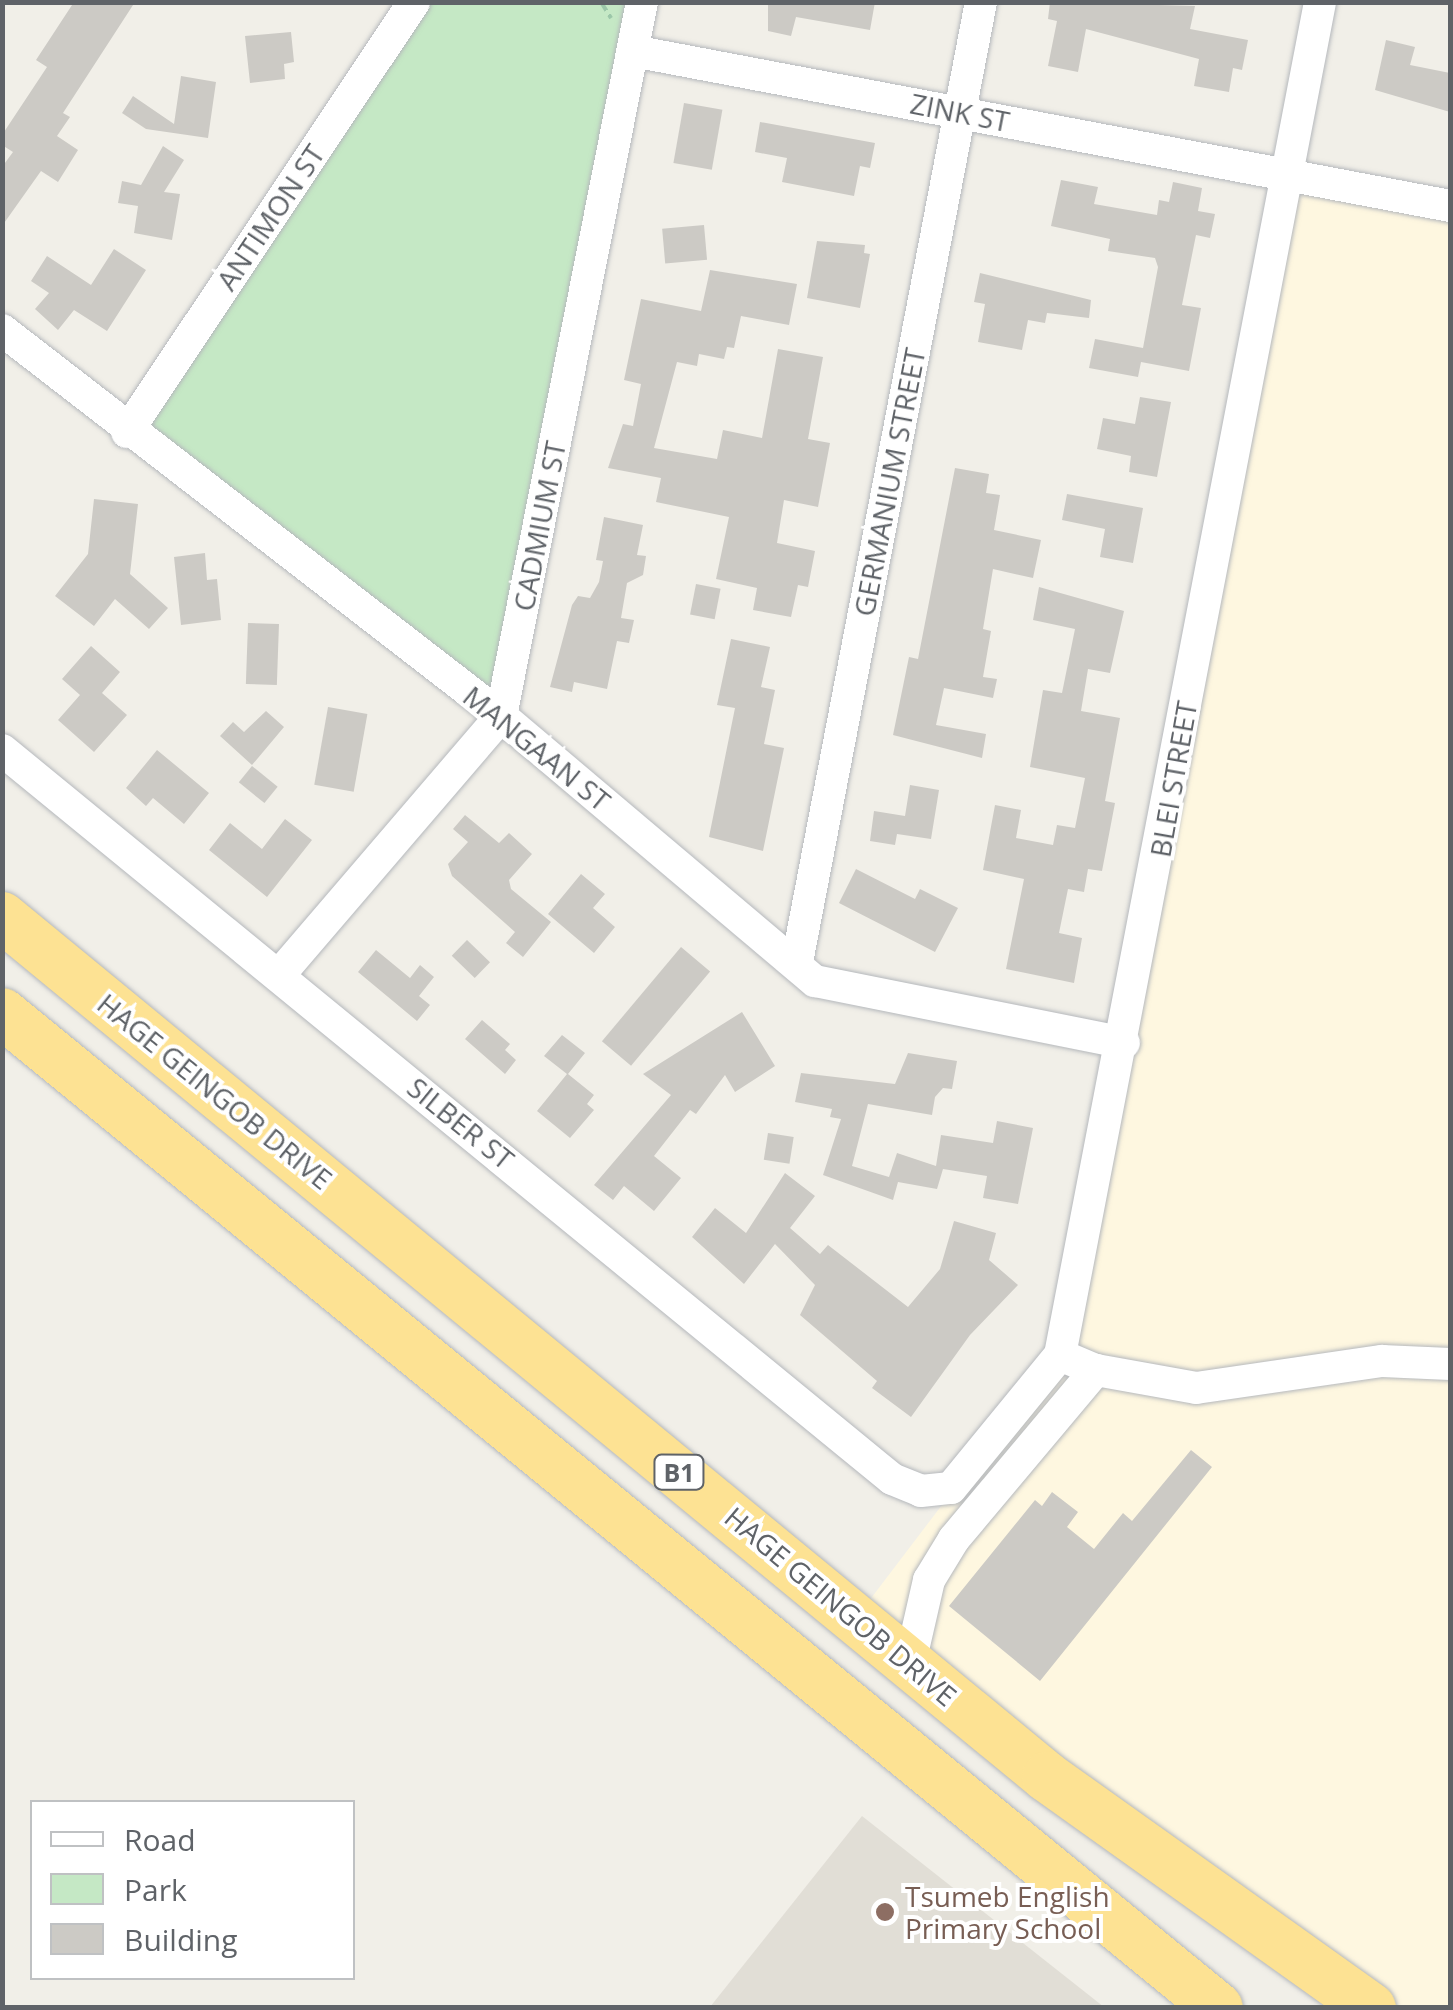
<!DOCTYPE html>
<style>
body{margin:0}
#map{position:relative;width:1453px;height:2010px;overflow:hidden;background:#f1efe8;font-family:"Open Sans",sans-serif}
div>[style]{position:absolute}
.commercial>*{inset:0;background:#fef7e0}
.education>*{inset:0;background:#e1ded6}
.green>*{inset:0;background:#c5e8c5}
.building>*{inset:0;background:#cccac5;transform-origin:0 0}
.path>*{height:4px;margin-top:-2px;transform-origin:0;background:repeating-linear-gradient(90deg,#9cc7a9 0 10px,transparent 0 15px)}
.roads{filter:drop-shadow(0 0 2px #b5b8bc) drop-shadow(0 0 2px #b5b8bc)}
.minor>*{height:32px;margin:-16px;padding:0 16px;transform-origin:16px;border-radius:16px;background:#fff}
.highway>*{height:50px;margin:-25px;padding:0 25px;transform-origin:25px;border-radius:25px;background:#fde293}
.dots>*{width:28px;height:28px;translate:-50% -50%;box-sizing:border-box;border:5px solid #fff;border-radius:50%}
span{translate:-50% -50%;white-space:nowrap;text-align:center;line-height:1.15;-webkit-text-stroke:8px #fff;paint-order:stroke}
.shield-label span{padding:2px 8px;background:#fff;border:2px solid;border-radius:8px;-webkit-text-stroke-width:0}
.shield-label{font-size:25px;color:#5f6368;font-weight:700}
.street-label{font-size:28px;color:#5f6368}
.education-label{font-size:28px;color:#785e54}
.left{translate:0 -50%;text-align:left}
.frame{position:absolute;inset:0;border:5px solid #5f6368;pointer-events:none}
.legend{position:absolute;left:30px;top:1800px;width:325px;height:180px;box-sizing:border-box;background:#fff;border:2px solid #bfc1c3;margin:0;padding:12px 18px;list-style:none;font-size:30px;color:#5f6368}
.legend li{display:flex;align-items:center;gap:20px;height:50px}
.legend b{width:50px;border:2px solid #bfc1c3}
</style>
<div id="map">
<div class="commercial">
<div style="clip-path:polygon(1285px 174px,1450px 206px,1450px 2007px,1371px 2007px,856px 1618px,1066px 1342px)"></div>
</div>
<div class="education">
<div style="clip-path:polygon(862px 1816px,1104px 2007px,710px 2007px)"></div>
</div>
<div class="green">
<div style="clip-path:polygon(414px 3px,642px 3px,501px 716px,127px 432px)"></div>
</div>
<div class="building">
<div style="clip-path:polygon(74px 2px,135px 2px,63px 113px,70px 117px,57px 136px,78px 150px,58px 182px,41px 171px,2px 226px,2px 167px,13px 152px,2px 145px,2px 135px,47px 67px,36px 60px)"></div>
<div style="clip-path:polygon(768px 2px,875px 2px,870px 30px,796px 17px,791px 36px,768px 31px)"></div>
<div style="clip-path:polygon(1050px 2px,1195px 6px,1190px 29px,1248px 40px,1242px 70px,1233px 68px,1229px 92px,1194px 86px,1199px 59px,1086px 29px,1078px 72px,1048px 66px,1057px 21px,1048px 19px)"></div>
<div style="clip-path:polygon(291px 32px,294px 62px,284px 64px,285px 79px,250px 83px,245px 36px)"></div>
<div style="clip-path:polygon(1386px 40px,1415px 47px,1410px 65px,1450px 73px,1450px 112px,1375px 90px)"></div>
<div style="clip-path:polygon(181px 76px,216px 82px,208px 138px,146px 129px,122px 113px,133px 96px,174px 124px)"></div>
<div style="left:684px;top:103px;width:39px;height:61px;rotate:10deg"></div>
<div style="clip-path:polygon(760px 122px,875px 143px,870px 168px,860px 166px,854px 196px,782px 182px,787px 158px,755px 152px)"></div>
<div style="clip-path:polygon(163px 146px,184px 160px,164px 192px,180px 194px,172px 240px,134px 233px,138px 206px,118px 203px,122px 181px,141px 185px)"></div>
<div style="clip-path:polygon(1061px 180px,1098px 187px,1094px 204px,1157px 215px,1159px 200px,1169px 202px,1173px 182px,1202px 188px,1198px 211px,1215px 214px,1210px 238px,1196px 235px,1182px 305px,1201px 308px,1189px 371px,1141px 362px,1138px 377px,1089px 368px,1095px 339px,1143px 348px,1158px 267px,1155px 258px,1108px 251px,1110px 239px,1051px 226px)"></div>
<div style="left:704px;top:225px;width:35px;height:42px;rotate:85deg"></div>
<div style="clip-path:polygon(817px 241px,865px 245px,864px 253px,870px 254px,860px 308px,807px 298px)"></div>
<div style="clip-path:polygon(114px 249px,146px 270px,107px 331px,74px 310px,58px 330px,35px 309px,49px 293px,31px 281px,47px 256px,91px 285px)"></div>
<div style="clip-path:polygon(710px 270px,797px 284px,789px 325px,741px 316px,734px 348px,727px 347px,724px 359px,699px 354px,697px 366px,677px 362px,654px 448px,717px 459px,723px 430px,762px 438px,778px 349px,823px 357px,808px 439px,830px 443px,818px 507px,784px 500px,777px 543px,815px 551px,808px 587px,798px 585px,791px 617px,753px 610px,757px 588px,716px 579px,729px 517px,656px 502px,661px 478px,608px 468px,623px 424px,633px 426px,641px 384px,624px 380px,641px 299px,701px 311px)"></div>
<div style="clip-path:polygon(980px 273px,1091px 300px,1089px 318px,1047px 313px,1045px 323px,1028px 320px,1022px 350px,978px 342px,985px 304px,974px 302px)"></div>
<div style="clip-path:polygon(1140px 397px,1171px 402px,1157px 477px,1129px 472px,1131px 456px,1097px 449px,1103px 418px,1135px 424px)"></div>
<div style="clip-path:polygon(955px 468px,989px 474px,986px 493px,1000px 495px,994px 530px,1041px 540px,1033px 578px,993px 569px,983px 629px,991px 631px,983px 677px,997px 679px,993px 698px,944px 688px,936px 725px,986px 734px,982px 758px,893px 735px,909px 657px,918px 659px)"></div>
<div style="clip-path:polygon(1067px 494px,1143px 508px,1133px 563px,1100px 557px,1105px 529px,1062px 520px)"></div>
<div style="clip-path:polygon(94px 499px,138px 504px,130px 574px,168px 608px,149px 629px,115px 599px,94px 626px,55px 596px,88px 554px)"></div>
<div style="clip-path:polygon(604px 517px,643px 525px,637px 555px,646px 556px,643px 575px,627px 583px,621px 618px,634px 620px,629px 643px,617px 641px,607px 689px,574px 682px,572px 692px,550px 687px,572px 605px,578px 596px,590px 598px,599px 582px,603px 561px,596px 560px)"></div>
<div style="clip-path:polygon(205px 553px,207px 580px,217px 579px,221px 620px,181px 625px,174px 557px)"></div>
<div style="left:696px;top:584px;width:25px;height:31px;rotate:11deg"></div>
<div style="clip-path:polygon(1039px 587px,1124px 611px,1110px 673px,1088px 669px,1081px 711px,1120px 718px,1105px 801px,1115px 803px,1102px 871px,1088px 869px,1084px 892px,1068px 889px,1059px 933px,1082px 938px,1074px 983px,1006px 969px,1024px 879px,983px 870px,995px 805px,1021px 810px,1016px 838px,1053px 845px,1057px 825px,1075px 828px,1085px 778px,1030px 767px,1043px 690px,1062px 693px,1075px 629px,1033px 620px)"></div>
<div style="left:248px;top:623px;width:31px;height:61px;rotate:2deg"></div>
<div style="clip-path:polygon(731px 639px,770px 647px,761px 687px,775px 690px,764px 744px,784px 748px,763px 851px,709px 837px,735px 708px,717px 705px)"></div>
<div style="clip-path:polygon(91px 646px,120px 672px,102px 693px,127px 715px,94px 752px,58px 720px,80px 695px,62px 679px)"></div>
<div style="left:328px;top:707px;width:40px;height:79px;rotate:10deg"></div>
<div style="clip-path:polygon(266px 711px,284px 727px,252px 765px,220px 736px,233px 722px,244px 732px)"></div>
<div style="clip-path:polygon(157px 750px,209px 793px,184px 824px,153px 798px,146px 806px,126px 788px)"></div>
<div style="left:252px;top:766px;width:33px;height:21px;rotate:39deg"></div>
<div style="clip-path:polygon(910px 785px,939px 790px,931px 839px,897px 834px,895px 845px,870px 841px,874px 811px,905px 816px)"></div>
<div style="clip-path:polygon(465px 815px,499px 843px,509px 833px,532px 854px,509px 880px,511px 889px,551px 922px,523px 957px,506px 943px,515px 932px,452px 876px,448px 864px,468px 842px,453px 829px)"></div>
<div style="clip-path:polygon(285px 819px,312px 840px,267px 897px,209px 850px,230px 823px,262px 849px)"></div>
<div style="clip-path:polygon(856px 869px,915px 899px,920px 889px,958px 908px,935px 952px,839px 903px)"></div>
<div style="clip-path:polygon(581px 874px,605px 894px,593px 908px,615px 927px,594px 953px,548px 914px)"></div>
<div style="left:467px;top:940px;width:32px;height:22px;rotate:44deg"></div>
<div style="left:681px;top:947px;width:38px;height:123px;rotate:40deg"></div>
<div style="clip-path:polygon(376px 950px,410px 978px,420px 965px,434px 977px,419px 996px,430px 1005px,417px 1021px,358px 972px)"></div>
<div style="clip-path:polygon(742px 1012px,775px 1066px,735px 1092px,725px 1075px,696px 1114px,690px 1110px,654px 1156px,681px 1178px,654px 1211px,624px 1186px,613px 1200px,594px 1185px,671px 1095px,643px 1074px)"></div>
<div style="clip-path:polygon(482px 1020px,510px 1044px,505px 1050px,516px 1060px,505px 1074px,465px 1039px)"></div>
<div style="clip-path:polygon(562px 1035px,585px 1053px,568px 1074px,594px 1095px,587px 1104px,594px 1110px,570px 1138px,537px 1111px,567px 1074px,544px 1056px)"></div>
<div style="clip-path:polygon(908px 1053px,957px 1061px,952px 1089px,943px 1088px,935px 1097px,932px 1115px,868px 1104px,852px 1166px,889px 1177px,897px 1153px,936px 1166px,941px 1135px,993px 1143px,997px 1121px,1033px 1128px,1018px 1204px,983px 1198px,987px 1176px,943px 1169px,937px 1189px,898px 1182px,893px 1200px,823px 1175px,841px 1119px,830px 1117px,832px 1109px,795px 1102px,801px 1073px,895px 1084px)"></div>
<div style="left:768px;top:1133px;width:26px;height:27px;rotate:9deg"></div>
<div style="clip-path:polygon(785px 1173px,815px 1196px,790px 1228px,820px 1254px,828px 1245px,908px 1307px,940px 1269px,954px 1221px,996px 1233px,989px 1260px,1018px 1285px,970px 1335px,911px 1417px,872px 1388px,877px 1381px,800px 1315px,815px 1285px,775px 1244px,744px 1284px,692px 1237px,715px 1208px,746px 1233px)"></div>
<div style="clip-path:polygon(1191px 1450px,1212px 1467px,1040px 1681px,949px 1606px,1035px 1500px,1042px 1506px,1052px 1492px,1078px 1512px,1067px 1527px,1094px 1549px,1123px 1513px,1132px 1521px)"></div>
</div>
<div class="path">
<div style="left:601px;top:2px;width:19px;rotate:58deg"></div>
</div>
<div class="roads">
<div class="minor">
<div style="left:633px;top:51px;width:832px;rotate:10.74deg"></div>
<div style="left:2px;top:330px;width:631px;rotate:37.72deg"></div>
<div style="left:501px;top:716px;width:411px;rotate:40.2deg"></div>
<div style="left:815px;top:981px;width:315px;rotate:11.3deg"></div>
<div style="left:127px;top:432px;width:517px;rotate:-56.28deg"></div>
<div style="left:2px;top:750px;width:1150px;rotate:39.32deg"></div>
<div style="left:892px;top:1479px;width:31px;rotate:22deg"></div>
<div style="left:921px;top:1491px;width:30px;rotate:-6deg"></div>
<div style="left:951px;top:1488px;width:172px;rotate:-50.7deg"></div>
<div style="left:1060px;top:1355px;width:1378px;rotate:-79.12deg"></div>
<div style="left:797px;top:962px;width:977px;rotate:-79.15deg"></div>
<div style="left:280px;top:974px;width:340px;rotate:-49.4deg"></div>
<div style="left:501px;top:716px;width:728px;rotate:-78.83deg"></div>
<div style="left:1060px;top:1355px;width:39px;rotate:23deg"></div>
<div style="left:1096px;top:1370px;width:102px;rotate:10.2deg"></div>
<div style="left:1196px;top:1388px;width:188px;rotate:-8.3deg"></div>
<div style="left:1382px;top:1361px;width:68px;rotate:2.5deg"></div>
<div style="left:910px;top:1663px;width:85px;rotate:-77.1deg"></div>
<div style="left:929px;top:1580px;width:48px;rotate:-58.6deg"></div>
<div style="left:954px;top:1539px;width:221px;rotate:-50deg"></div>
</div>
<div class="highway">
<div style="left:2px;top:917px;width:1353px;rotate:39.45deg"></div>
<div style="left:1047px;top:1777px;width:398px;rotate:35.5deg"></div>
<div style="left:2px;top:1013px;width:1571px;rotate:39.29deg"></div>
</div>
</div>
<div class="dots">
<div style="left:885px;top:1912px;background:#8d6e63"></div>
</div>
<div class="shield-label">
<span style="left:679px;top:1472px">B1</span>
</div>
<div class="street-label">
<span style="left:960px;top:112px;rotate:11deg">ZINK ST</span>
<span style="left:270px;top:217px;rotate:-56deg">ANTIMON ST</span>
<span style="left:889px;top:482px;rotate:-79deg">GERMANIUM STREET</span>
<span style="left:539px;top:526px;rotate:-79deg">CADMIUM ST</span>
<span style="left:537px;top:748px;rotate:39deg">MANGAAN ST</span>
<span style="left:1173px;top:779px;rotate:-80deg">BLEI STREET</span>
<span style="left:215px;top:1091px;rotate:39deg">HAGE GEINGOB DRIVE</span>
<span style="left:461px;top:1123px;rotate:39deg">SILBER ST</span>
<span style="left:841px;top:1606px;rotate:40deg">HAGE GEINGOB DRIVE</span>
</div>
<div class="education-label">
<span class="left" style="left:905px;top:1912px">Tsumeb English<br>Primary School</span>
</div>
<div class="frame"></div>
<ul class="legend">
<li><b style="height:12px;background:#fff"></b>Road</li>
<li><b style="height:28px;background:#c5e8c5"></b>Park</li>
<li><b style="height:28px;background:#cccac5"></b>Building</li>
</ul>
</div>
